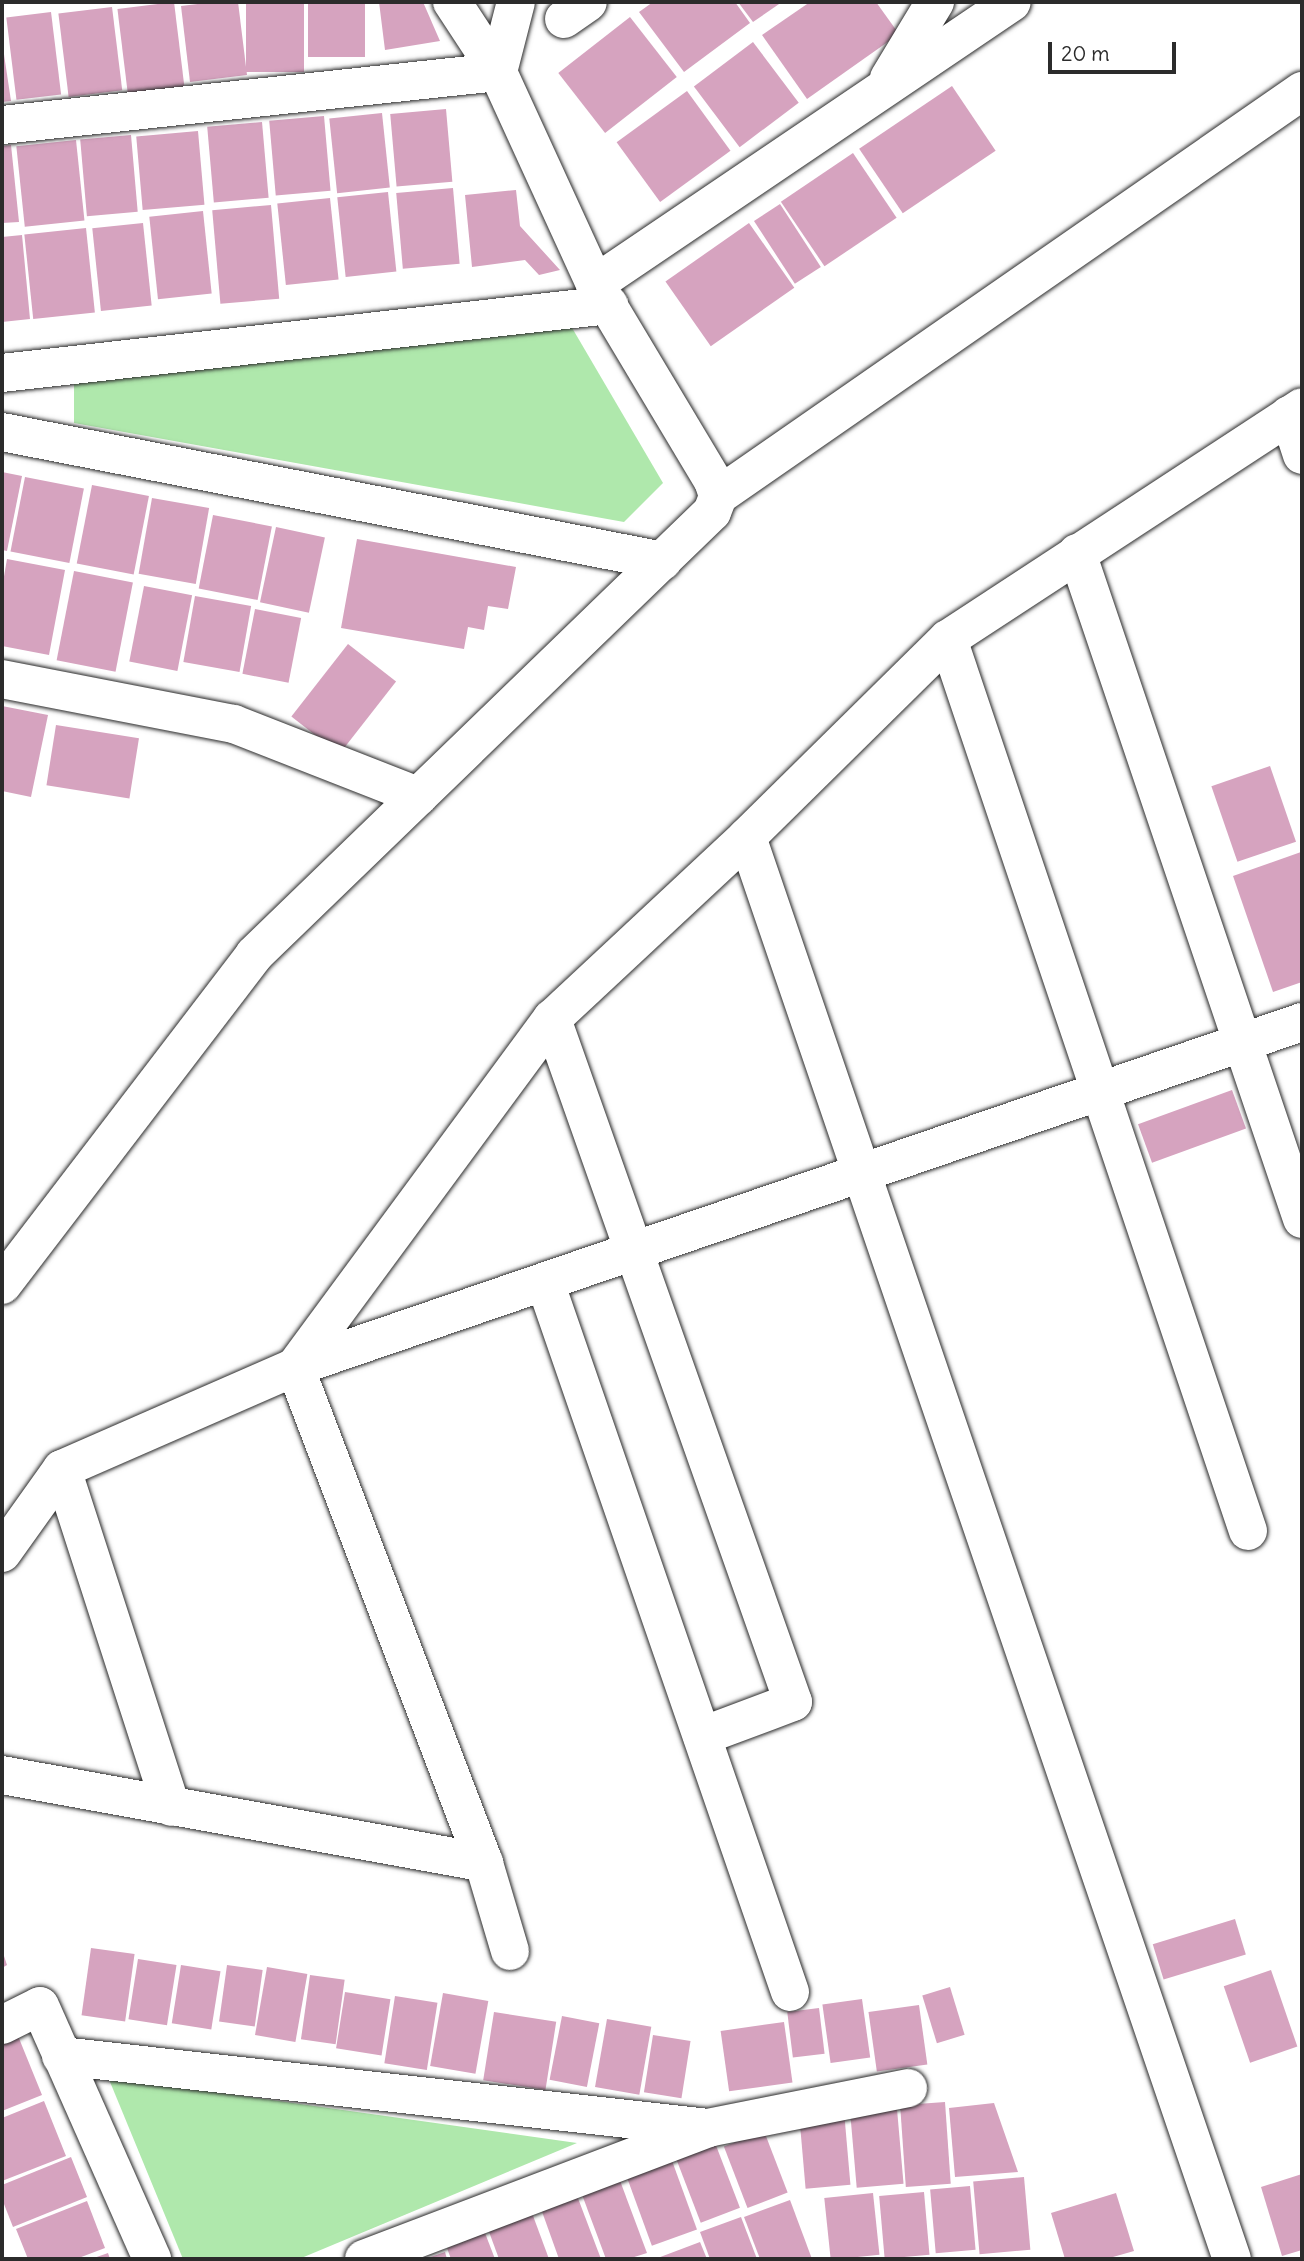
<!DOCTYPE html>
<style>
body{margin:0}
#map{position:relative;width:1304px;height:2261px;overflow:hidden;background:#fff;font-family:Delius,sans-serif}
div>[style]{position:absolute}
.green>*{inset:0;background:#afe8ac}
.building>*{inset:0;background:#d6a3bf;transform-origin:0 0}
.roads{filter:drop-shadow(0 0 2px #2b2b2b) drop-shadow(0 0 2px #2b2b2b)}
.minor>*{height:38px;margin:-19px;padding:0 19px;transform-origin:19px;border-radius:19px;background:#fff}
span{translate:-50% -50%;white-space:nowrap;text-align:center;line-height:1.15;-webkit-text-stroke:5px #fff;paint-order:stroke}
.frame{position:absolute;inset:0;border:4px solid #2b2b2b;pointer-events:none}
.scale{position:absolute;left:1048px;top:42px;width:128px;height:32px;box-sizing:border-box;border:4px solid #2b2b2b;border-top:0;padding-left:9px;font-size:21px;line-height:24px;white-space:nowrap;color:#2b2b2b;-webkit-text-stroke:5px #fff;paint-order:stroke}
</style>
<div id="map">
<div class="green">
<div style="clip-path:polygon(561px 309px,663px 483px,624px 522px,74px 423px,74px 382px)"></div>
<div style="clip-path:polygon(108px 2077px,577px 2143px,299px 2259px,183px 2259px)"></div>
</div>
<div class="building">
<div style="left:174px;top:2px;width:85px;height:57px;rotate:83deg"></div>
<div style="clip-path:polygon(214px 2px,238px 2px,247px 75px,190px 82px,181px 6px)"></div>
<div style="left:246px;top:2px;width:58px;height:70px"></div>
<div style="left:308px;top:2px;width:57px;height:55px"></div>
<div style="clip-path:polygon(379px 2px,423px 2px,440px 41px,385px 50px)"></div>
<div style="clip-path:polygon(653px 2px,735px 2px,750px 23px,684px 72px,639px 12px)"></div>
<div style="clip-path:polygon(738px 2px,782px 2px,753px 22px)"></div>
<div style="clip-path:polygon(810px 2px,876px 2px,899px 34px,807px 99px,762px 35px)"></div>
<div style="left:112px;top:7px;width:84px;height:54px;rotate:83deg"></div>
<div style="left:51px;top:12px;width:83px;height:45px;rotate:83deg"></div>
<div style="left:630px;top:17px;width:76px;height:91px;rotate:52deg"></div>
<div style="clip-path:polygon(2px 41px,11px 101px,2px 102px)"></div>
<div style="left:753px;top:42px;width:76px;height:74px;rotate:53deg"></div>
<div style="left:952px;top:86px;width:78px;height:112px;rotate:56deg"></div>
<div style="left:687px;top:91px;width:74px;height:87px;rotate:54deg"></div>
<div style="left:446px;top:109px;width:73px;height:56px;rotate:85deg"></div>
<div style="left:382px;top:113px;width:75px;height:53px;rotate:84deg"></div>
<div style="left:324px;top:116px;width:75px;height:55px;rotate:85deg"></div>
<div style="left:262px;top:122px;width:76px;height:55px;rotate:85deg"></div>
<div style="left:198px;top:131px;width:74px;height:62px;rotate:85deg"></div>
<div style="left:131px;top:135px;width:77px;height:51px;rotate:85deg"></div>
<div style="left:76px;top:140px;width:81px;height:60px;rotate:84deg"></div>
<div style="clip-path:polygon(11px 145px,19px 222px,2px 223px,2px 146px)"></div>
<div style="left:853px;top:153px;width:78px;height:87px;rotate:56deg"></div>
<div style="left:453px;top:188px;width:76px;height:57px;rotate:85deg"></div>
<div style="clip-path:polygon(516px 190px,520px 226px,560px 270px,539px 275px,525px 260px,472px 267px,465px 195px)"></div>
<div style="left:388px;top:192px;width:80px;height:51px;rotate:84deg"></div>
<div style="left:330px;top:198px;width:82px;height:53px;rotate:84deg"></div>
<div style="left:780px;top:204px;width:75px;height:31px;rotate:57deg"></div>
<div style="left:271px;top:205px;width:94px;height:59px;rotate:85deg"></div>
<div style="left:203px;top:211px;width:83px;height:54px;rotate:84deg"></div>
<div style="left:143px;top:223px;width:83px;height:51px;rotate:84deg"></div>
<div style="left:749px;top:223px;width:79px;height:102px;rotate:55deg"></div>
<div style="left:86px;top:228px;width:85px;height:62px;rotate:84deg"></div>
<div style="clip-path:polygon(22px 235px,30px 319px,2px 322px,2px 237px)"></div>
<div style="clip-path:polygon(2px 472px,22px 476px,7px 551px,2px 550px)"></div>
<div style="left:25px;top:477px;width:60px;height:76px;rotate:11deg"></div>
<div style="left:92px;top:485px;width:58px;height:80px;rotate:11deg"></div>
<div style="left:152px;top:498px;width:58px;height:77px;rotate:10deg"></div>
<div style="left:213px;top:515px;width:60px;height:75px;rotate:11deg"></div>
<div style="left:276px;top:527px;width:50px;height:77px;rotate:12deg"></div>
<div style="clip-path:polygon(357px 539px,516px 567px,508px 609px,488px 606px,484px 630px,468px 627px,464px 649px,341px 628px)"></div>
<div style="clip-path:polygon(7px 559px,65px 570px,49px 655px,2px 646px,2px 588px)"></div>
<div style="left:74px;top:571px;width:60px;height:91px;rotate:11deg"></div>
<div style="left:144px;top:586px;width:49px;height:77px;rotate:11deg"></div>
<div style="left:195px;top:596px;width:57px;height:67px;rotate:10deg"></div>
<div style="left:255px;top:609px;width:47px;height:66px;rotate:11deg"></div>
<div style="left:348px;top:644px;width:61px;height:92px;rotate:38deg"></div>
<div style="clip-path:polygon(2px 706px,48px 715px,31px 797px,2px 791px)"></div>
<div style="left:56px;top:725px;width:84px;height:61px;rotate:9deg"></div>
<div style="left:1270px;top:766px;width:80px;height:62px;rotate:71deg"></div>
<div style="clip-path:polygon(1301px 852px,1302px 982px,1273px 992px,1233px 876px)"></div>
<div style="left:1232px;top:1090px;width:41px;height:100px;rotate:70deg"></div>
<div style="left:1235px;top:1919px;width:37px;height:86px;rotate:73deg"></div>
<div style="left:91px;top:1948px;width:44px;height:68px;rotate:8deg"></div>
<div style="clip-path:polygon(2px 1950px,7px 1965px,2px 1968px)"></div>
<div style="left:138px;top:1959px;width:39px;height:61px;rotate:9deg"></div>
<div style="left:181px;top:1965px;width:40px;height:59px;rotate:9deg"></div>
<div style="left:227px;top:1965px;width:36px;height:57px;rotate:8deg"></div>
<div style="left:267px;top:1967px;width:41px;height:69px;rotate:10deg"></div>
<div style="left:1271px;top:1970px;width:81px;height:50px;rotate:71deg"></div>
<div style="left:310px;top:1975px;width:35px;height:65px;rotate:8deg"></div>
<div style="left:950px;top:1987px;width:50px;height:29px;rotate:73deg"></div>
<div style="left:345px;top:1992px;width:46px;height:57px;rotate:9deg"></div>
<div style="left:443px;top:1993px;width:46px;height:74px;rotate:10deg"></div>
<div style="left:395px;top:1996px;width:43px;height:68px;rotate:9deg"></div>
<div style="left:862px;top:1999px;width:59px;height:40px;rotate:82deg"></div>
<div style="left:919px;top:2005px;width:60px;height:51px;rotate:82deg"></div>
<div style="left:819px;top:2008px;width:46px;height:32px;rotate:83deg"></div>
<div style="left:494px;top:2012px;width:63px;height:69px;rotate:9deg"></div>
<div style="left:562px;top:2016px;width:38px;height:65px;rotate:11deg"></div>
<div style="left:607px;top:2019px;width:45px;height:69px;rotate:10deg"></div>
<div style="left:784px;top:2022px;width:61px;height:64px;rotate:82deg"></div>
<div style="clip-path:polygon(16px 2031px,42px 2095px,2px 2111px,2px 2037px)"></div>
<div style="left:653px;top:2035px;width:38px;height:58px;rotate:9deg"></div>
<div style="clip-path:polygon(44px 2101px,66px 2156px,2px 2181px,2px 2118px)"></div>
<div style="left:945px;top:2102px;width:82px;height:45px;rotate:86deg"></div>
<div style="clip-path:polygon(994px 2103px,1018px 2172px,955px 2177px,949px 2108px)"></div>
<div style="left:897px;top:2109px;width:75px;height:47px;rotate:85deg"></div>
<div style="left:844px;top:2111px;width:74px;height:45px;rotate:85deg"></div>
<div style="left:764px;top:2131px;width:66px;height:43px;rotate:69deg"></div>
<div style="left:712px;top:2135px;width:78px;height:42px;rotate:69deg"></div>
<div style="clip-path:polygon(71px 2157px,87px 2197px,13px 2227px,2px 2199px,2px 2185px)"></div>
<div style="left:671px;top:2158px;width:76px;height:48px;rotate:70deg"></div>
<div style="clip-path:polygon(1302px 2174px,1302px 2250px,1282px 2256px,1261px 2187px)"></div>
<div style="left:1024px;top:2177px;width:73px;height:51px;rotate:85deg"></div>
<div style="clip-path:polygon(619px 2178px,647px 2253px,628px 2259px,606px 2259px,581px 2192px)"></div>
<div style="left:970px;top:2186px;width:64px;height:40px;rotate:85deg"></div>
<div style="left:924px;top:2192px;width:63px;height:45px;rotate:85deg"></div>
<div style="clip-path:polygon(576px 2193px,601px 2259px,559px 2259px,540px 2206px)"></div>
<div style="left:873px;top:2193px;width:62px;height:49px;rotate:84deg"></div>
<div style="clip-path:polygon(1116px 2193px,1134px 2251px,1106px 2259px,1065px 2259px,1051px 2213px)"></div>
<div style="clip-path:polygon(790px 2200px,812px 2259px,760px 2259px,744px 2217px)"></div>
<div style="clip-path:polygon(87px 2201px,105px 2248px,76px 2259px,28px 2259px,16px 2229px)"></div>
<div style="clip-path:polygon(532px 2213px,549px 2259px,499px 2259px,488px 2229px)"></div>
<div style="clip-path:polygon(741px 2217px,757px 2259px,710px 2259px,700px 2232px)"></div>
<div style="clip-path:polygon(485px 2233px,495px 2259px,451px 2259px,447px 2248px)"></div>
<div style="clip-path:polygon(700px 2242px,707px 2259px,655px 2259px)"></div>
<div style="clip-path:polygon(445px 2252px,447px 2259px,425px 2259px)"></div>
<div style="clip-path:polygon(108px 2253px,110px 2259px,91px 2259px)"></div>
</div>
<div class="roads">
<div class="minor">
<div style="left:564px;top:19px;width:29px;rotate:-35deg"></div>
<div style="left:498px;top:72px;width:72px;rotate:-75.6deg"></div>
<div style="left:889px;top:78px;width:89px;rotate:-58.8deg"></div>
<div style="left:2px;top:125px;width:499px;rotate:-6.1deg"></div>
<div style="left:595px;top:284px;width:503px;rotate:-34.07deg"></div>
<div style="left:2px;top:373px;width:611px;rotate:-6.39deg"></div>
<div style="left:1289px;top:415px;width:42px;rotate:72deg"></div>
<div style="left:2px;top:432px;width:673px;rotate:11.04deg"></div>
<div style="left:718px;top:496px;width:711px;rotate:-34.74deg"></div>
<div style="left:1077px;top:553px;width:703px;rotate:71.33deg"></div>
<div style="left:948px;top:639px;width:941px;rotate:71.41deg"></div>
<div style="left:2px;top:679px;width:236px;rotate:11deg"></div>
<div style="left:234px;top:724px;width:198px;rotate:21.4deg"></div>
<div style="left:747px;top:837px;width:1502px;rotate:71.17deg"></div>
<div style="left:552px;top:1019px;width:724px;rotate:70.56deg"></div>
<div style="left:793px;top:1702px;width:97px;rotate:159.5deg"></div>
<div style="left:545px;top:1282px;width:751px;rotate:70.96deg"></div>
<div style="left:2px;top:1285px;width:415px;rotate:-52.6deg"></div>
<div style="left:254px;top:955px;width:637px;rotate:-44.05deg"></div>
<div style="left:712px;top:512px;width:17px;rotate:-69deg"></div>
<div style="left:718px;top:496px;width:16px;rotate:-108deg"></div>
<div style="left:713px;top:481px;width:230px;rotate:-120.9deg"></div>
<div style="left:595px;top:284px;width:233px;rotate:-114.6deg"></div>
<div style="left:498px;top:72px;width:84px;rotate:-123.3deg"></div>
<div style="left:62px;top:1469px;width:355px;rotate:72.1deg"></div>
<div style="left:2px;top:1553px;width:103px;rotate:-54.5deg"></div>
<div style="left:62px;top:1469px;width:254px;rotate:-23.6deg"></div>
<div style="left:295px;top:1367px;width:433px;rotate:-53.6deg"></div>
<div style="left:552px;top:1019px;width:267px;rotate:-43deg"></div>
<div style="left:747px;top:837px;width:282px;rotate:-44.6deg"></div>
<div style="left:948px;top:639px;width:423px;rotate:-33.2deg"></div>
<div style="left:2px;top:1775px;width:490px;rotate:10.3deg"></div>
<div style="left:510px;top:1951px;width:92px;rotate:-106.5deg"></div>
<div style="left:484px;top:1863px;width:531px;rotate:-110.86deg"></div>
<div style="left:295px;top:1367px;width:1064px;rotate:-18.91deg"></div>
<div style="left:2px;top:2025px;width:42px;rotate:-26.6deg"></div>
<div style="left:40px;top:2006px;width:277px;rotate:66.1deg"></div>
<div style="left:61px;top:2056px;width:651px;rotate:6.35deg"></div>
<div style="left:364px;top:2259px;width:368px;rotate:-20.8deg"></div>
<div style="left:708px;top:2128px;width:204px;rotate:-11.3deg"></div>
</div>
</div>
<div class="frame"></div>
<div class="scale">20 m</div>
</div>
